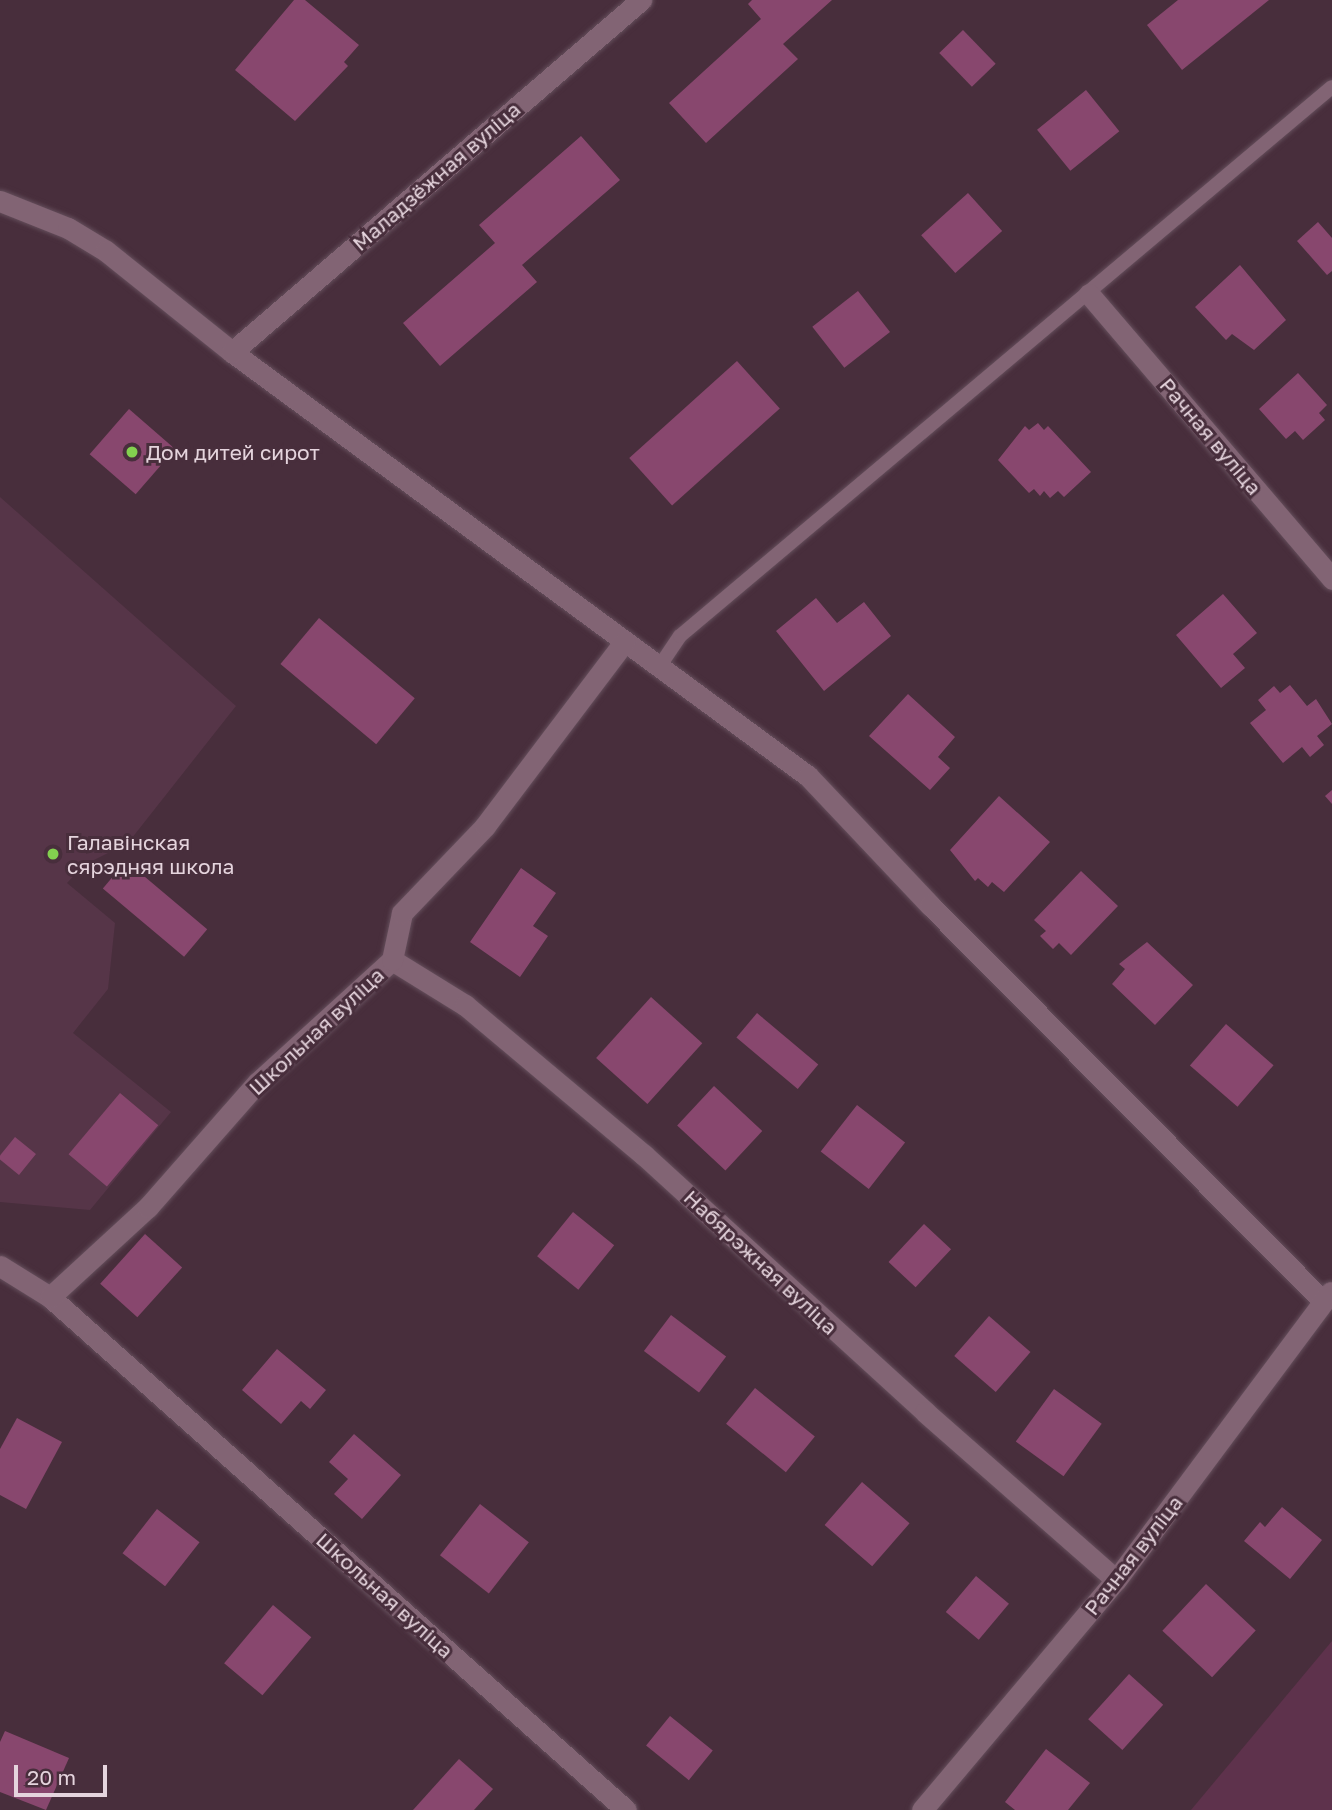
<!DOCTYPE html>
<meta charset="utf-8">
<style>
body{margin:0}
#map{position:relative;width:1332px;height:1810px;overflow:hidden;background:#482e3c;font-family:"Golos Text",sans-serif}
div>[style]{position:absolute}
.built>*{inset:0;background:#563548}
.green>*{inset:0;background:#5e324c}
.building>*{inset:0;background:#88476e;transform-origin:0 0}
.roads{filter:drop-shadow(0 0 2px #644e5b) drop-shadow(0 0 2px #644e5b)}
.lane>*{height:14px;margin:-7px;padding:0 7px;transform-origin:7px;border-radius:7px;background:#826474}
.street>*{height:21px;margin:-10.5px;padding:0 10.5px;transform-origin:10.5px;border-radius:10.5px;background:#826474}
.dots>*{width:19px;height:19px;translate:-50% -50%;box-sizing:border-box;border:4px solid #482e3c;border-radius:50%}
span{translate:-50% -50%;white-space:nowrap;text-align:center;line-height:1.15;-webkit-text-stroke:6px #482e3c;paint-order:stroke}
.street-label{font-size:21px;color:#e5d4dd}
.poi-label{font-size:21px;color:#e5d4dd}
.left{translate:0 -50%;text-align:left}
.scale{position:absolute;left:14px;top:1765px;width:93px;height:32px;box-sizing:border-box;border:4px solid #e5d4dd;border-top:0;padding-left:9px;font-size:21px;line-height:24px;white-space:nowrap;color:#e5d4dd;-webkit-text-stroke:5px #482e3c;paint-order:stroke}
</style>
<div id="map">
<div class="built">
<div style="clip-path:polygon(0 497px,236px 706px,128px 843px,84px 865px,67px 883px,115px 923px,108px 989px,73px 1033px,171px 1112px,90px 1210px,0 1202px)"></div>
</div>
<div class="green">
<div style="clip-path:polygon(1332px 1641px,1332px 1810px,1191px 1810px)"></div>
</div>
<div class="building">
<div style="clip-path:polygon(294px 0,305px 0,359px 45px,344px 62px,348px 66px,295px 121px,235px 70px)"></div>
<div style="clip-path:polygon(752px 0,832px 0,783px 44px,798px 59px,706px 143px,669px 103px,761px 19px,748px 4px)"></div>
<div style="clip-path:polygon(1178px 0,1269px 0,1182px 70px,1147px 25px)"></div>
<div style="left:963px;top:30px;width:47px;height:33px;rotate:46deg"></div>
<div style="left:1086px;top:90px;width:53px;height:63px;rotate:51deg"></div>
<div style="clip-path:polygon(581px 136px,620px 180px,522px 265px,537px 282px,440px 366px,403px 323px,495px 243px,479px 225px)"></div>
<div style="left:968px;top:193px;width:51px;height:63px;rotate:48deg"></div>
<div style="clip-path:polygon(1318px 222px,1332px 238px,1332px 271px,1327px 275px,1297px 241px)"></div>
<div style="clip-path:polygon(1240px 265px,1286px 320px,1254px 350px,1232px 334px,1226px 340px,1195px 307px)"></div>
<div style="left:858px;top:291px;width:52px;height:58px;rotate:52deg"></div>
<div style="left:737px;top:361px;width:64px;height:145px;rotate:48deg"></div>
<div style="clip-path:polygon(1298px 373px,1327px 405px,1319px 413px,1325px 420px,1303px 440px,1295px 431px,1286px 439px,1259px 409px)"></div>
<div style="left:129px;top:409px;width:61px;height:60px;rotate:41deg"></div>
<div style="clip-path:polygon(1038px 423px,1044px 430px,1048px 426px,1091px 472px,1064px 497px,1058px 491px,1050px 498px,1044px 491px,1040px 496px,1034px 489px,1029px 493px,998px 460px,1025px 426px,1029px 430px)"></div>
<div style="clip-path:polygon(1223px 594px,1257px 633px,1233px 654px,1245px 668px,1221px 688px,1176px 635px)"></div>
<div style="clip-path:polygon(816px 598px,837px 623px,864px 602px,891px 636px,824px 691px,776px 631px)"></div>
<div style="left:319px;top:618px;width:125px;height:60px;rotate:40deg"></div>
<div style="clip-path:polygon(1290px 685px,1307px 706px,1316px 699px,1332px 724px,1317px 736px,1324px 745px,1310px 757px,1302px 747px,1283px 763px,1250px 723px,1266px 710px,1258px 700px,1274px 686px,1280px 693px)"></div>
<div style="clip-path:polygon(908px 694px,955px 737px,938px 757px,950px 768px,930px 790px,869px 736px)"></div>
<div style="clip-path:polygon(1332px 790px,1332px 804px,1325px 796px)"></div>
<div style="clip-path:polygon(999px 796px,1050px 842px,1004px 892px,992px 882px,988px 887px,978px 878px,975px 881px,950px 850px)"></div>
<div style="left:126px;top:861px;width:106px;height:36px;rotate:40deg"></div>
<div style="clip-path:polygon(521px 868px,556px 893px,533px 926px,548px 936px,520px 977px,470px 942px)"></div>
<div style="clip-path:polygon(1081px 871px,1118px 906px,1071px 955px,1059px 943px,1053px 949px,1040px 936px,1046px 931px,1034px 920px)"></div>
<div style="clip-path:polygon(1147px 942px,1193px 985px,1155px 1025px,1112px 984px,1125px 969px,1119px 964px)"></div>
<div style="left:651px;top:997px;width:69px;height:82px;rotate:42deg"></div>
<div style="left:757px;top:1013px;width:80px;height:32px;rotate:40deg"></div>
<div style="left:1226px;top:1024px;width:63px;height:55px;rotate:41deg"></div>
<div style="left:714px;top:1086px;width:66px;height:54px;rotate:43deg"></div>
<div style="left:120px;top:1093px;width:50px;height:80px;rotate:40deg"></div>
<div style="left:857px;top:1105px;width:61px;height:59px;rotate:38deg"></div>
<div style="left:15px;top:1137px;width:27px;height:27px;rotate:39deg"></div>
<div style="left:573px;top:1212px;width:53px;height:57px;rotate:39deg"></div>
<div style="left:924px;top:1224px;width:37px;height:52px;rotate:43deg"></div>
<div style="left:145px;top:1234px;width:50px;height:67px;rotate:42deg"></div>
<div style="left:671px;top:1315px;width:69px;height:45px;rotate:37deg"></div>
<div style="left:989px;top:1316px;width:55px;height:53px;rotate:41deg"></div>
<div style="clip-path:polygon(277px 1349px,326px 1390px,310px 1409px,301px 1401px,281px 1424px,242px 1390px)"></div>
<div style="left:755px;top:1388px;width:77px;height:46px;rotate:39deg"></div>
<div style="left:1054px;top:1389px;width:59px;height:65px;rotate:36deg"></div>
<div style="clip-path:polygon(17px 1418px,62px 1442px,26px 1509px,0 1495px,0 1449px)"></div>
<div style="clip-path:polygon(354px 1434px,401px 1475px,362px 1519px,334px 1494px,348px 1479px,329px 1462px)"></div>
<div style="left:862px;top:1482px;width:63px;height:57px;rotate:41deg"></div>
<div style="left:480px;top:1504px;width:62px;height:65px;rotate:38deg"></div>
<div style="clip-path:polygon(1282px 1507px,1322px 1540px,1290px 1579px,1244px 1541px,1260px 1522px,1265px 1527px)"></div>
<div style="left:157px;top:1509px;width:54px;height:56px;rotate:38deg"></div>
<div style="left:976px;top:1576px;width:43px;height:47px;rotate:40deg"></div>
<div style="left:1206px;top:1584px;width:68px;height:64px;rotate:43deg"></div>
<div style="left:273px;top:1605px;width:50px;height:76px;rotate:40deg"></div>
<div style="left:1129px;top:1674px;width:46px;height:61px;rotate:42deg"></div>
<div style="left:670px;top:1716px;width:55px;height:38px;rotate:39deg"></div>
<div style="clip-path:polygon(5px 1731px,69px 1758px,46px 1810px,0 1792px,0 1742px)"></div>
<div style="clip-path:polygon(1046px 1749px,1090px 1783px,1068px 1810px,1015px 1810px,1005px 1802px)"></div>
<div style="clip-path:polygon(459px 1759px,493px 1789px,474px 1810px,413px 1810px)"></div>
</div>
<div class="roads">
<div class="lane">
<div style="left:659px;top:667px;width:37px;rotate:-56deg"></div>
<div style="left:680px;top:636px;width:852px;rotate:-40.1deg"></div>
</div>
<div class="street">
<div style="left:0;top:201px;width:73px;rotate:21.7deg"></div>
<div style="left:68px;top:228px;width:44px;rotate:31.2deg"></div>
<div style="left:106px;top:251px;width:161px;rotate:38.7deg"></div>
<div style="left:232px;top:352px;width:715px;rotate:36.36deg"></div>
<div style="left:808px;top:776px;width:178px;rotate:46.6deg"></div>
<div style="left:930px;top:905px;width:558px;rotate:45.22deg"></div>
<div style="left:1089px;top:294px;width:375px;rotate:49.5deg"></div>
<div style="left:232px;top:352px;width:540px;rotate:-40.72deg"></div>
<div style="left:392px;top:960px;width:86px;rotate:31.7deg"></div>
<div style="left:465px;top:1005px;width:234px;rotate:40deg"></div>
<div style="left:644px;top:1155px;width:381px;rotate:42.4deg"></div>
<div style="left:925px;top:1412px;width:254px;rotate:41.3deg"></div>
<div style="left:0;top:1266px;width:59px;rotate:31.8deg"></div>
<div style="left:50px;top:1297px;width:771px;rotate:41.69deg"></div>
<div style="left:50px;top:1297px;width:133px;rotate:-42.6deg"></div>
<div style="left:148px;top:1207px;width:165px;rotate:-48.7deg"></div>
<div style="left:257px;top:1083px;width:183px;rotate:-42.3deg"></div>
<div style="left:392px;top:960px;width:48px;rotate:-78deg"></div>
<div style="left:402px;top:913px;width:120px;rotate:-46.3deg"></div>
<div style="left:485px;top:826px;width:231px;rotate:-52.9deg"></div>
<div style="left:922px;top:1810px;width:301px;rotate:-49.9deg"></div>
<div style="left:1116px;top:1580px;width:359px;rotate:-53.3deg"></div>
</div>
</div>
<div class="dots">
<div style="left:132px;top:452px;background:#83d04f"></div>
<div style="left:53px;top:854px;background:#83d04f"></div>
</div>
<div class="street-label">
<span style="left:436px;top:176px;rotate:-41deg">Маладзёжная вуліца</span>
<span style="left:1211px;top:436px;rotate:50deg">Рачная вуліца</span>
<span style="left:316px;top:1031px;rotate:-43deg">Школьная вуліца</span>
<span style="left:761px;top:1262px;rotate:43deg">Набярэжная вуліца</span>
<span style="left:1133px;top:1555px;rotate:-52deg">Рачная вуліца</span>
<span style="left:385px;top:1595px;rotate:42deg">Школьная вуліца</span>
</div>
<div class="poi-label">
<span class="left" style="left:146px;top:452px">Дом дитей сирот</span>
<span class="left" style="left:67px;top:854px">Галавінская<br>сярэдняя школа</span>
</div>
<div class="scale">20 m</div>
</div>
